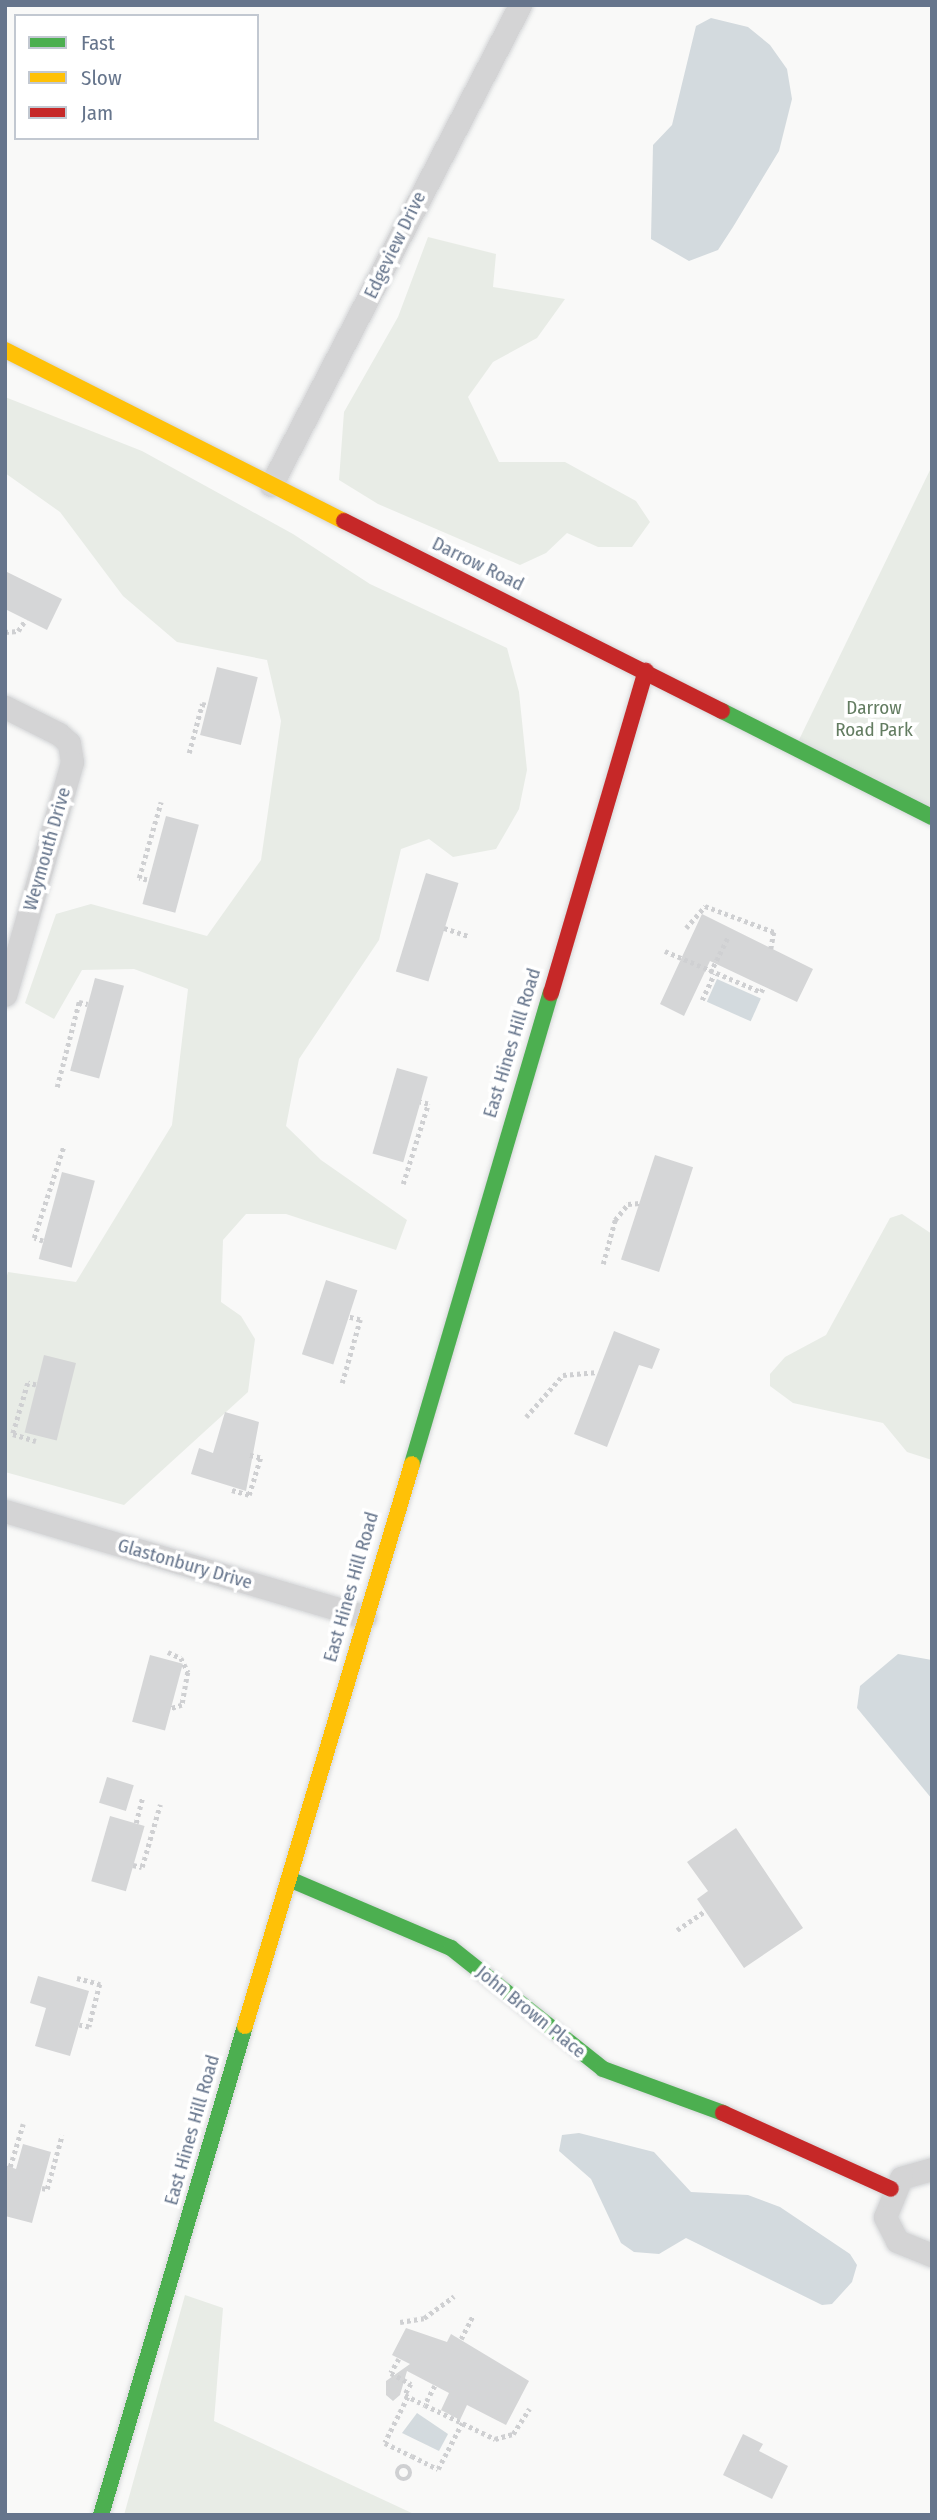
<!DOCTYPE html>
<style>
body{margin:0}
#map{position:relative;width:937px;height:2520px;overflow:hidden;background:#f9f9f8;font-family:"Fira Sans Condensed",sans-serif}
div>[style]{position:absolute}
.green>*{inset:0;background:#e8ece6}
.water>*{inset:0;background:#d3dade;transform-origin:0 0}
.building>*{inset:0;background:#d5d6d7;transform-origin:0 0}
.path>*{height:4.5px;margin-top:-2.25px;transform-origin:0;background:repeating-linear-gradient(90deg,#cfd0d2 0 3.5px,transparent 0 7px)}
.path>.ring{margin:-2.25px;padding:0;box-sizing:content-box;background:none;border:4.5px solid #cfd0d2;border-radius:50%}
.roads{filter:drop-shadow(0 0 2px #d4d6d8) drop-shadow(0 0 2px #d4d6d8)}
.street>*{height:23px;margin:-11.5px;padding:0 11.5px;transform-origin:11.5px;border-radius:11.5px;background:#d4d4d5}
.fast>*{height:16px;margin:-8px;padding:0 8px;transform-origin:8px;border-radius:8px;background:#4caf50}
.slow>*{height:16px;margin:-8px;padding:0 8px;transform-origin:8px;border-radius:8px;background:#ffc107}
.jam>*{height:16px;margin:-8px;padding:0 8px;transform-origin:8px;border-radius:8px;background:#c62828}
span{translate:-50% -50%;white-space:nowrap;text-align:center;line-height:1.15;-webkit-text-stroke:7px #fff;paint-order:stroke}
.street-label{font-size:19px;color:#66758c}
.park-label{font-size:19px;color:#637c61}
.frame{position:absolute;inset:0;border:7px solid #66758c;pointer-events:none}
.legend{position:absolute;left:14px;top:14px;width:245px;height:126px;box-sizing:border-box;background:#fff;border:2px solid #c2c8d1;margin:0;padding:9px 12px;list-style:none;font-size:21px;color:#66758c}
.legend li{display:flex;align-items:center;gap:14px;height:35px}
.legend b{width:35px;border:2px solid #c2c8d1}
</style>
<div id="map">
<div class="green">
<div style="clip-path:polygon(428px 237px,496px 254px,493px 287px,565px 299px,537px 338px,493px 362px,468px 397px,499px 462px,565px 462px,636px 501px,650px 522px,632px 547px,598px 547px,567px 533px,546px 553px,520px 565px,378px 504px,339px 480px,344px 412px,398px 317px)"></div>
<div style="clip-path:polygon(5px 397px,142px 451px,293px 534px,370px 584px,507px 648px,519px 692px,527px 770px,519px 809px,496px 849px,453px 857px,429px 839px,401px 849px,379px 940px,299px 1059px,286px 1126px,321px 1160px,407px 1220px,396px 1250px,286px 1214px,246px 1214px,223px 1240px,221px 1302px,241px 1316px,255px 1339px,248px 1392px,124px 1505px,5px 1472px,5px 1282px,8px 1272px,76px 1282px,172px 1125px,188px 989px,134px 969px,82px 970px,54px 1019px,25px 1003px,56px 914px,91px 904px,207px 936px,261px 860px,281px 721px,267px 660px,177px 642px,123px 596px,60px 512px,5px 473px)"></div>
<div style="clip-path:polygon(932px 466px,932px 817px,795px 748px)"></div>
<div style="clip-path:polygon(902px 1214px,932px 1234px,932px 1460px,907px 1452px,883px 1423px,793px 1403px,770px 1386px,770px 1374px,785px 1357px,826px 1335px,890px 1218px)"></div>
<div style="clip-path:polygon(185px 2295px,223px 2308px,214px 2421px,416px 2515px,124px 2515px)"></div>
</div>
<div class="water">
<div style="clip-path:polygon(711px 18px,748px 27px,770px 45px,787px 69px,792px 99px,779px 151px,733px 227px,718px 250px,689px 261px,651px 239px,653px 145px,672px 125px,696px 26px)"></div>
<div style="left:717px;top:979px;width:48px;height:25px;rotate:24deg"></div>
<div style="clip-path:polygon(898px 1654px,932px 1660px,932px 1799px,857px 1708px,860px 1686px)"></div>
<div style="clip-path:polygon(579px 2133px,654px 2152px,691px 2192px,748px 2195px,780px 2207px,850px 2254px,857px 2265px,852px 2282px,832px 2304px,822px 2305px,686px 2238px,659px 2254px,634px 2252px,621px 2243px,591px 2179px,559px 2151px,562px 2135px)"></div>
<div style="clip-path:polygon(417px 2413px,448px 2434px,439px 2451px,402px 2433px)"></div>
</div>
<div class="building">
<div style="clip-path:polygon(5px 571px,62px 599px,47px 630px,5px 609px)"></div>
<div style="left:217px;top:667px;width:42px;height:70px;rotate:14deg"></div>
<div style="left:166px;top:816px;width:34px;height:91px;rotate:15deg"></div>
<div style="left:426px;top:873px;width:34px;height:103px;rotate:17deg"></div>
<div style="clip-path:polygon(702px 914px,813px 969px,797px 1002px,710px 961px,684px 1016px,660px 1004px)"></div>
<div style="left:95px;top:978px;width:30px;height:96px;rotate:15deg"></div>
<div style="left:397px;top:1068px;width:32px;height:89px;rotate:16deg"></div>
<div style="left:655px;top:1155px;width:40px;height:110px;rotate:18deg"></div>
<div style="left:62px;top:1172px;width:34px;height:90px;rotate:15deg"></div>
<div style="left:326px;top:1280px;width:33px;height:78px;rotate:18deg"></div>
<div style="clip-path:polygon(614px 1331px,660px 1349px,652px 1369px,639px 1365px,607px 1447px,574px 1434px)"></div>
<div style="left:44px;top:1355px;width:33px;height:80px;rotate:14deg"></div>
<div style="clip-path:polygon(225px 1412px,259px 1422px,246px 1491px,191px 1474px,199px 1448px,213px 1453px)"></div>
<div style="left:150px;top:1655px;width:34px;height:69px;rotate:15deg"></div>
<div style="left:107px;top:1777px;width:28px;height:27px;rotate:17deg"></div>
<div style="left:110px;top:1816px;width:36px;height:68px;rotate:16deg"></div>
<div style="clip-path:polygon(736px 1828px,803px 1928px,744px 1968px,697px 1899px,708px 1891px,687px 1862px)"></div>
<div style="clip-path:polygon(38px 1976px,89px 1991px,70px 2056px,35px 2046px,46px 2008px,30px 2003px)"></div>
<div style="clip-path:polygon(23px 2144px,51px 2152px,32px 2223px,5px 2216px,5px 2165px,16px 2169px)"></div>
<div style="clip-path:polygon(406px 2328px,447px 2342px,451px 2334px,529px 2381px,506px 2425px,467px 2405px,460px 2420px,441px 2410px,449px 2393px,407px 2371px,400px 2395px,393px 2401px,386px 2395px,386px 2381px,410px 2364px,392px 2355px)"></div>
<div style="clip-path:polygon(743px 2434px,763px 2444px,759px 2451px,788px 2466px,772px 2499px,723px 2475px)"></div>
</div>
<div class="path">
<div style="left:5px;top:632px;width:13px;rotate:-4deg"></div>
<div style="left:18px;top:631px;width:14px;rotate:-56deg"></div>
<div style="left:189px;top:753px;width:51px;rotate:-75.1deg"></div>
<div style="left:202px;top:704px;width:5px;rotate:11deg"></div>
<div style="left:147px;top:880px;width:8px;rotate:-166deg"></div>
<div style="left:139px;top:878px;width:79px;rotate:-73.9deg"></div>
<div style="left:444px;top:928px;width:26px;rotate:18deg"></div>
<div style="left:686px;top:928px;width:29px;rotate:-49deg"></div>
<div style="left:705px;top:906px;width:74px;rotate:20.6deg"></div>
<div style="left:774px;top:932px;width:17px;rotate:100deg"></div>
<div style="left:665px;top:951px;width:104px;rotate:23.1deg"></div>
<div style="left:761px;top:992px;width:7px;rotate:-63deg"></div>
<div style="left:710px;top:973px;width:40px;rotate:-63.4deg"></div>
<div style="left:702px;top:1000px;width:29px;rotate:-65deg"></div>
<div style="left:57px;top:1087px;width:88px;rotate:-75.5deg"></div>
<div style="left:79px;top:1002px;width:9px;rotate:13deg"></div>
<div style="left:403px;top:1184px;width:84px;rotate:-72.6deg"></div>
<div style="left:428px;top:1104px;width:8px;rotate:-166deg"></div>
<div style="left:43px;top:1241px;width:9px;rotate:-162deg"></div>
<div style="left:34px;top:1238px;width:95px;rotate:-72.1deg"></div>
<div style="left:603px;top:1264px;width:46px;rotate:-74.7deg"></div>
<div style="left:615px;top:1220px;width:21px;rotate:-51deg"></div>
<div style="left:628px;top:1204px;width:12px;rotate:-5deg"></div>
<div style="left:342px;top:1383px;width:66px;rotate:-74.1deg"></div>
<div style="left:360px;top:1320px;width:11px;rotate:-165deg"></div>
<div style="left:36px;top:1385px;width:8px;rotate:-166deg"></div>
<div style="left:28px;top:1383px;width:53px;rotate:106.4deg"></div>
<div style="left:13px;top:1434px;width:24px;rotate:17deg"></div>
<div style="left:526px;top:1417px;width:56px;rotate:-48.6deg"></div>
<div style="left:563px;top:1375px;width:35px;rotate:-5deg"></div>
<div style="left:232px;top:1490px;width:18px;rotate:16deg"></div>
<div style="left:249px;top:1495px;width:39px;rotate:-73deg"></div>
<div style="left:260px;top:1458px;width:11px;rotate:-165deg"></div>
<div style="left:168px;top:1652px;width:14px;rotate:25deg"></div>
<div style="left:181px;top:1658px;width:16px;rotate:63deg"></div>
<div style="left:188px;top:1672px;width:34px;rotate:100deg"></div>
<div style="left:182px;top:1705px;width:13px;rotate:162deg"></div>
<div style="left:136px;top:1823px;width:25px;rotate:-76deg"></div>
<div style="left:133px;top:1865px;width:9px;rotate:13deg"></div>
<div style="left:142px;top:1867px;width:65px;rotate:-73.8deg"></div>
<div style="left:677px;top:1930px;width:34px;rotate:-34deg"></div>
<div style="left:77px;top:1978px;width:24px;rotate:15deg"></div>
<div style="left:100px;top:1984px;width:44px;rotate:104.3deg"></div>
<div style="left:89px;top:2027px;width:10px;rotate:-169deg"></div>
<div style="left:10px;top:2167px;width:45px;rotate:-73.2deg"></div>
<div style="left:42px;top:2188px;width:5px;rotate:11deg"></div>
<div style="left:47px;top:2189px;width:56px;rotate:-74.5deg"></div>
<div style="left:400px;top:2322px;width:24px;rotate:-9deg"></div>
<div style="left:424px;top:2318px;width:37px;rotate:-36deg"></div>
<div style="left:461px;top:2339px;width:25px;rotate:-63deg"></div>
<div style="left:399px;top:2359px;width:16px;rotate:120deg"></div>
<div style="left:391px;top:2373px;width:23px;rotate:29deg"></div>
<div style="left:411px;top:2384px;width:13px;rotate:119deg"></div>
<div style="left:405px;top:2395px;width:22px;rotate:27deg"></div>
<div style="left:435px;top:2386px;width:21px;rotate:118deg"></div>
<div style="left:425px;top:2405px;width:78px;rotate:25.9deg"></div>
<div style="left:495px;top:2439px;width:19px;rotate:-16deg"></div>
<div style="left:513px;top:2434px;width:30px;rotate:-57deg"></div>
<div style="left:408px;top:2397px;width:51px;rotate:116.6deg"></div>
<div style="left:385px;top:2443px;width:30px;rotate:26deg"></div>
<div style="left:412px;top:2456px;width:29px;rotate:27deg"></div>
<div style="left:438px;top:2469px;width:52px;rotate:-62.4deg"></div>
<div class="ring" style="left:397px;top:2466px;width:9.5px;height:9.5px"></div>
</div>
<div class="roads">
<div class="street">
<div style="left:271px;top:485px;width:541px;rotate:-62.58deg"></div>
<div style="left:5px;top:707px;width:60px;rotate:26.6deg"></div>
<div style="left:59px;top:734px;width:13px;rotate:42deg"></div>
<div style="left:69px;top:743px;width:19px;rotate:81deg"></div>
<div style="left:72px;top:762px;width:242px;rotate:106deg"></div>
<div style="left:5px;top:1511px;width:375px;rotate:16.4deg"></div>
<div style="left:932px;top:2169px;width:32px;rotate:164deg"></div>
<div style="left:901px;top:2178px;width:42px;rotate:112.3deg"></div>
<div style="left:885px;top:2217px;width:27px;rotate:63deg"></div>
<div style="left:897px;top:2241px;width:38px;rotate:22deg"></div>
</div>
<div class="fast">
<div style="left:722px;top:711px;width:235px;rotate:26.8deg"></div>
<div style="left:412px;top:1464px;width:491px;rotate:-73.6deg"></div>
<div style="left:289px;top:1879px;width:176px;rotate:23.1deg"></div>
<div style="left:451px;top:1948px;width:194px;rotate:38.5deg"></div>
<div style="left:603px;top:2069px;width:128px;rotate:20.1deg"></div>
<div style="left:101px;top:2515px;width:510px;rotate:-73.59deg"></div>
</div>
<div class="slow">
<div style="left:5px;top:350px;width:380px;rotate:26.8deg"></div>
<div style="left:245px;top:2026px;width:586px;rotate:-73.45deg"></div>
</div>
<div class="jam">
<div style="left:344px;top:521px;width:423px;rotate:26.7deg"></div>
<div style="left:551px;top:993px;width:336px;rotate:-73.6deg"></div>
<div style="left:723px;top:2113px;width:184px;rotate:24.3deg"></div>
</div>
</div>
<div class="street-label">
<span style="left:395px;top:245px;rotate:-64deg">Edgeview Drive</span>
<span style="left:478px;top:564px;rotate:26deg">Darrow Road</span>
<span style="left:47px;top:849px;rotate:-74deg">Weymouth Drive</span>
<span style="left:512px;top:1043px;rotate:-73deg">East Hines Hill Road</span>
<span style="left:185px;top:1564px;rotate:16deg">Glastonbury Drive</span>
<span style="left:351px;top:1587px;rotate:-74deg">East Hines Hill Road</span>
<span style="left:531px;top:2012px;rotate:39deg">John Brown Place</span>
<span style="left:192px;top:2130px;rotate:-74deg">East Hines Hill Road</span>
</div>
<div class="park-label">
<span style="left:874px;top:719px">Darrow<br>Road Park</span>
</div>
<div class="frame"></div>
<ul class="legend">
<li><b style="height:9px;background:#4caf50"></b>Fast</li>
<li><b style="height:9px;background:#ffc107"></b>Slow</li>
<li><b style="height:9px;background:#c62828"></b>Jam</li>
</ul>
</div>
